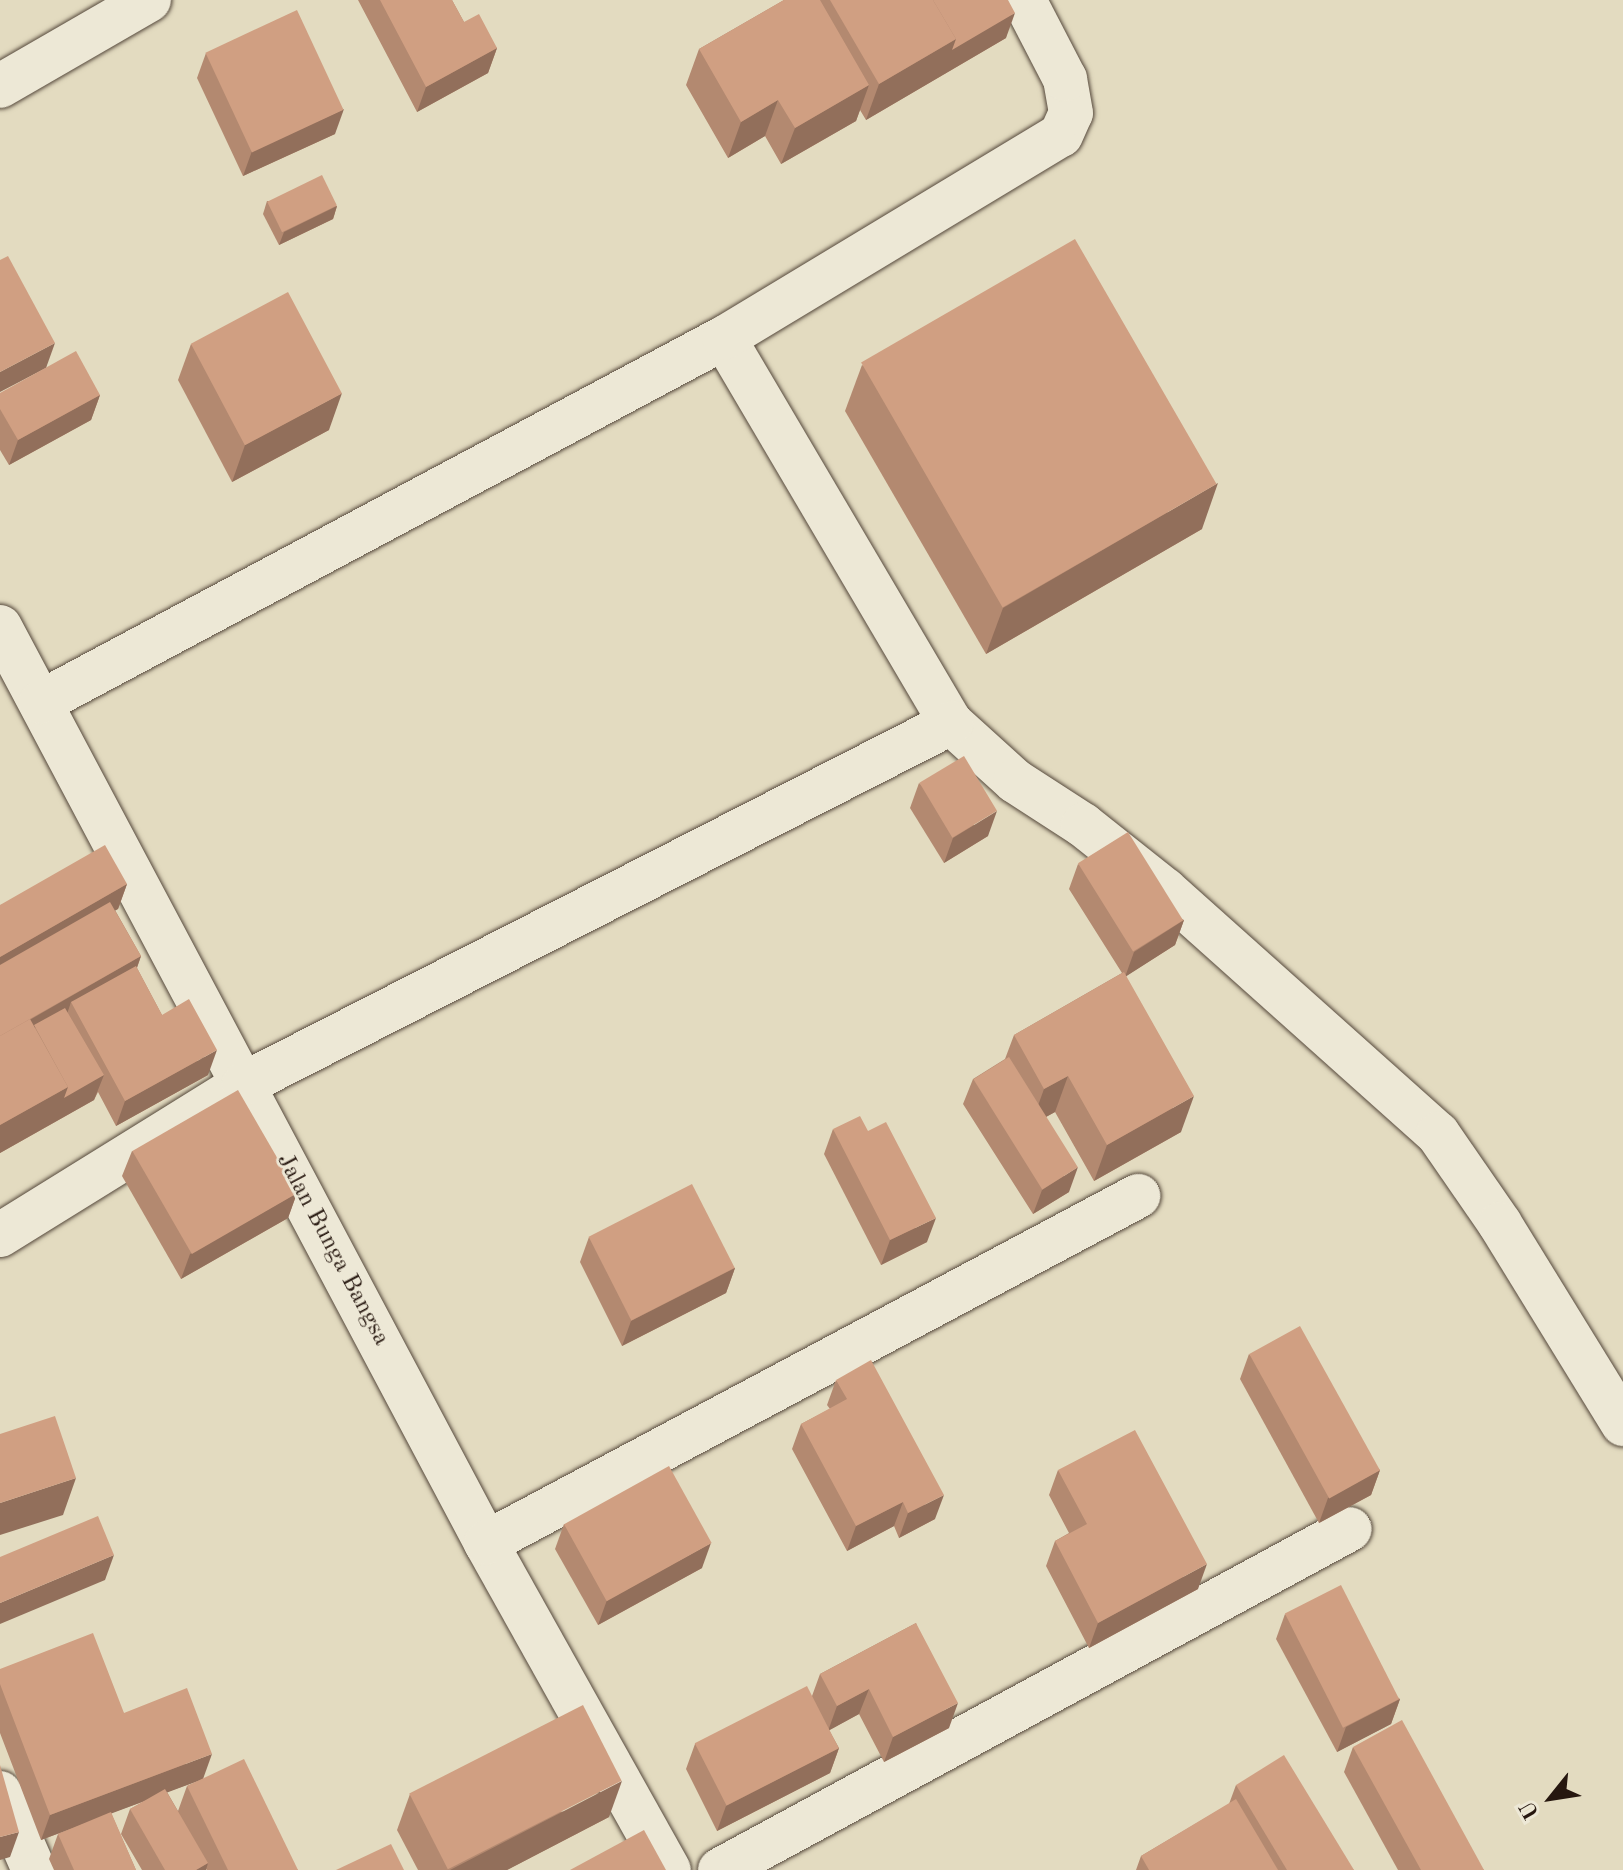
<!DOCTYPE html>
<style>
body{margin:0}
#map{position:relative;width:1623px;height:1870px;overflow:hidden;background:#e3dbc0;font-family:"Old Standard TT",serif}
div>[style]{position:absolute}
.roads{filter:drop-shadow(0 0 2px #55483b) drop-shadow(0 0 2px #55483b)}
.minor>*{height:44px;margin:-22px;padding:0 22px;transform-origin:22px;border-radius:22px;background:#ede8d6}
.wall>*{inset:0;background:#b38970}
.shaded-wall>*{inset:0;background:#926f5b}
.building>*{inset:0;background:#d09f82;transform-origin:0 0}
span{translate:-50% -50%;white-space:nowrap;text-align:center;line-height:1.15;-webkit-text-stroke:6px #ede8d6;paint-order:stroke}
.street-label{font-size:24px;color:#26170f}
.north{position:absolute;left:1511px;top:1758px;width:80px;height:80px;-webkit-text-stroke:6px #ede8d6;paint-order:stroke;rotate:240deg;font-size:22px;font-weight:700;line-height:32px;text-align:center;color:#26170f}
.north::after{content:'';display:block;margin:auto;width:28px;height:36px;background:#26170f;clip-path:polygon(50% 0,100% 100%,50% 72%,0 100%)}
</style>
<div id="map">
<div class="roads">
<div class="minor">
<div style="left:0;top:86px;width:172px;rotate:-30deg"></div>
<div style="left:724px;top:338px;width:447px;rotate:59.5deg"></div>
<div style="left:951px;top:723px;width:86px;rotate:42.2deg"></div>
<div style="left:1015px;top:781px;width:81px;rotate:32.9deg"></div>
<div style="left:1083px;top:825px;width:105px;rotate:38.4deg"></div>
<div style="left:1165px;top:890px;width:366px;rotate:41.8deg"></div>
<div style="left:1438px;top:1134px;width:109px;rotate:55.4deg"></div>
<div style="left:1500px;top:1224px;width:235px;rotate:58.4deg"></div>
<div style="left:0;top:627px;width:1037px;rotate:62.05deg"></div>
<div style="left:486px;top:1543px;width:375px;rotate:60.8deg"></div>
<div style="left:41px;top:702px;width:774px;rotate:-28.06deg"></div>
<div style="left:724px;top:338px;width:393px;rotate:-31.1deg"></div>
<div style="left:1061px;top:135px;width:24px;rotate:-66deg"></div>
<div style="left:1071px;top:113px;width:35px;rotate:-100deg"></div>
<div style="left:1065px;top:79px;width:89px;rotate:-117.4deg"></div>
<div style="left:0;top:1235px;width:287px;rotate:-31.8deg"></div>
<div style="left:244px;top:1084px;width:794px;rotate:-27.05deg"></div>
<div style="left:486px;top:1543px;width:739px;rotate:-28.02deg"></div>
<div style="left:0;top:1793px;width:84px;rotate:66.2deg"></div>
<div style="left:720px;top:1870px;width:716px;rotate:-28.43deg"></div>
</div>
</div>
<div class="wall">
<div style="clip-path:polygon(358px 0,452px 0,464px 22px,497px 48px,488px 73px,417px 112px)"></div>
<div style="clip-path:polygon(784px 0,1008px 0,1006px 38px,866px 120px,860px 110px,856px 121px,781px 164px,765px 136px,728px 158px,686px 85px,699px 49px)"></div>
<div style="clip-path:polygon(206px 53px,335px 134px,243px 176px,197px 78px)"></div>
<div style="clip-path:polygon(267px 201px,337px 206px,333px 219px,279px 245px,263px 214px)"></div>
<div style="clip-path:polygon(191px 344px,329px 430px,232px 482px,178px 380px)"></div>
<div style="clip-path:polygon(862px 365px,1202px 529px,986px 654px,845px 411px)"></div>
<div style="clip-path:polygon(0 393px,100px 395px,91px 420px,9px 465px,0 450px)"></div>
<div style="clip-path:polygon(919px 783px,988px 836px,944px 863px,910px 808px)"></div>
<div style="clip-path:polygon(1078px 864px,1184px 920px,1175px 945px,1126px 976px,1181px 1132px,1094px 1181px,1055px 1112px,1046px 1117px,1069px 1192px,1033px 1214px,963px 1104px,973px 1079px,1005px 1059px,1014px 1035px,1122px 973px,1069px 889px)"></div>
<div style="clip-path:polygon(127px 884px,118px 909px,115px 910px,141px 956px,137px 968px,162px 1015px,208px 1075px,116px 1126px,98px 1092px,94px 1100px,0 1153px,0 905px)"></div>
<div style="clip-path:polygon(833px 1129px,927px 1242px,881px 1265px,824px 1154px)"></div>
<div style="clip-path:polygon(132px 1151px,297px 1193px,288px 1218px,181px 1279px,122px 1176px)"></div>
<div style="clip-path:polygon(589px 1237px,735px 1268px,726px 1293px,622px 1346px,580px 1262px)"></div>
<div style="clip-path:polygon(1249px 1354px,1380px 1470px,1371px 1495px,1319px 1523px,1240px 1379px)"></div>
<div style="clip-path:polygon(836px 1380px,935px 1519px,899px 1538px,894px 1526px,847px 1551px,792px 1449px,801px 1424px,830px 1409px,827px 1405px)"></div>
<div style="clip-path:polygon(1058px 1470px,1198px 1589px,1089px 1648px,1046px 1566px,1055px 1541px,1069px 1533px,1049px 1495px)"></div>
<div style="clip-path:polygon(564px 1524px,702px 1568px,598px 1625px,555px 1549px)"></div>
<div style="clip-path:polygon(1285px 1614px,1400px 1699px,1391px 1724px,1337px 1752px,1276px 1639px)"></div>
<div style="clip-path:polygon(916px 1623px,949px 1728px,884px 1762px,859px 1714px,829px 1730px,839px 1748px,830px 1773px,717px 1831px,686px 1769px,695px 1744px,812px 1696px,820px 1674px)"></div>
<div style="clip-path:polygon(evenodd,0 1669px,124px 1713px,203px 1779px,298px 1870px,207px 1870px,206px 1869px,206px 1870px,142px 1870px,121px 1834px,130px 1809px,145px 1801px,111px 1813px,136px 1870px,54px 1870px,49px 1859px,58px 1834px,73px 1828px,41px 1840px,0 1733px,0 1669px,201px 1780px,187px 1786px,178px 1811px,167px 1792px,201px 1780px)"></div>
<div style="clip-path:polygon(1353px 1747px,1484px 1870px,1398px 1870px,1344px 1772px)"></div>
<div style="clip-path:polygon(1236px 1785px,1354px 1870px,1136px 1870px,1141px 1856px,1229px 1804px)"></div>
<div style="clip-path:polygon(410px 1794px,609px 1817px,507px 1870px,418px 1870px,397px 1830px)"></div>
</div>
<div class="shaded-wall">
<div style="clip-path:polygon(1015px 13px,1006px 38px,866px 120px,879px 84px,956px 39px)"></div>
<div style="clip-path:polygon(497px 48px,488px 73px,417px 112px,426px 87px)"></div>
<div style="clip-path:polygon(869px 85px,856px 121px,781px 164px,795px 128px)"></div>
<div style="clip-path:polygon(778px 100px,765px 136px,728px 158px,741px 122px)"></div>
<div style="clip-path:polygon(344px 109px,335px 134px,243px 176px,252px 151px)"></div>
<div style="clip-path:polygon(337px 206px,333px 219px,279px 245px,284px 232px)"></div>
<div style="clip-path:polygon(55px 343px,46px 368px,0 392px,0 372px)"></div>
<div style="clip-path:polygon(342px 393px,329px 430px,232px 482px,245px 445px)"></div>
<div style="clip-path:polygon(100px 395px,91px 420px,9px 465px,18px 440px)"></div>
<div style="clip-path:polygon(1218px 483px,1202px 529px,986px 654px,1003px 608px)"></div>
<div style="clip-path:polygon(997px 811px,988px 836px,944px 863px,953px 838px)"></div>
<div style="clip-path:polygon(127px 884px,118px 909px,0 977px,0 957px)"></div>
<div style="clip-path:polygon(1184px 920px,1175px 945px,1125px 977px,1134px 952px)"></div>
<div style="clip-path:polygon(141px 956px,132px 981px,71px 1002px,65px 1020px,0 1037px)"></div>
<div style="clip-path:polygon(217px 1050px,208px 1075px,116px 1126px,125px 1101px)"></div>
<div style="clip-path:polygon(104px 1075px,94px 1100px,0 1153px,0 1125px,68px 1087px)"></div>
<div style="clip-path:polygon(1068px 1076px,1055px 1112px,1031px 1125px,1044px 1089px)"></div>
<div style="clip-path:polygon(1194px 1096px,1181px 1132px,1094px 1181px,1107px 1145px)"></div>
<div style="clip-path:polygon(1078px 1167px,1069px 1192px,1033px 1214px,1042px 1190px)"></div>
<div style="clip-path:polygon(297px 1193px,288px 1218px,181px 1279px,190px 1254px)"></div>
<div style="clip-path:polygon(936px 1218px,927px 1242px,881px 1265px,890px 1240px)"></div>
<div style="clip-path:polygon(735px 1268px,726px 1293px,622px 1346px,631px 1321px)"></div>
<div style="clip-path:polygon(1380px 1470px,1371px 1495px,1319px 1523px,1328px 1498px)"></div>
<div style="clip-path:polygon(76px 1478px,63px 1515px,0 1535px,0 1503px)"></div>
<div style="clip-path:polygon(944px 1495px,935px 1519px,899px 1538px,908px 1513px)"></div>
<div style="clip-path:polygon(903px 1502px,894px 1526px,847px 1551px,856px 1526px)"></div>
<div style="clip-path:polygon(711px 1543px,702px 1568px,598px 1625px,607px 1600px)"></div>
<div style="clip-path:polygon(114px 1555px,105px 1580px,0 1624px,0 1603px)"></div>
<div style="clip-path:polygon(1207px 1564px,1198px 1589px,1089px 1648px,1098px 1623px)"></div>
<div style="clip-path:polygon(869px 1689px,859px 1714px,828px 1731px,837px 1706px)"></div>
<div style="clip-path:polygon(1400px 1699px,1391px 1724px,1337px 1752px,1346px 1727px)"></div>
<div style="clip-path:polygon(958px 1703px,949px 1728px,884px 1762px,893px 1737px)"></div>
<div style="clip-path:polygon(839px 1748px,830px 1773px,717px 1831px,726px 1806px)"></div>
<div style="clip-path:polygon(212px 1754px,203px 1779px,41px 1840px,50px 1815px)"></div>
<div style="clip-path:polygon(622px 1781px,609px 1817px,507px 1870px,450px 1870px)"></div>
<div style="clip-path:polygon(19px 1832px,10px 1857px,0 1860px,0 1837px)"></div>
<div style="clip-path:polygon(208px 1863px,206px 1870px,196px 1870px)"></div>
</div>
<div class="building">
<div style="clip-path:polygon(380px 0,452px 0,464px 22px,479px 14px,497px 48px,426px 87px)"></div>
<div style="clip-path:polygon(784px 0,820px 0,869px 85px,795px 128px,778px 100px,741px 122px,699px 49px)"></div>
<div style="clip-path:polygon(830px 0,933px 0,956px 39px,879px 84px)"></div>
<div style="clip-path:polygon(933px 0,1008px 0,1015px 13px,952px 50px,956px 39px)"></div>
<div style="left:297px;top:10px;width:110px;height:101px;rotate:65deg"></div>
<div style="left:322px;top:175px;width:34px;height:61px;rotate:64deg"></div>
<div style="left:1075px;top:239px;width:283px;height:247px;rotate:60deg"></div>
<div style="clip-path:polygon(8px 256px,55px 343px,0 372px,0 260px)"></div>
<div style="left:288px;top:292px;width:115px;height:110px;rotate:62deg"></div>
<div style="clip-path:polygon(76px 351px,100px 395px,18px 440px,0 409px,0 393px)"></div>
<div style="left:964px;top:756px;width:64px;height:52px;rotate:59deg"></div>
<div style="left:1128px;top:832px;width:104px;height:59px;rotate:58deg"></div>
<div style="clip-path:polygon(105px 845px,127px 884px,0 957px,0 905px)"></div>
<div style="clip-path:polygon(110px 902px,141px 956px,0 1036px,0 965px)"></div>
<div style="clip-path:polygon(136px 966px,162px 1015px,189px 999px,217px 1050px,125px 1101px,71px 1002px)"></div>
<div style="clip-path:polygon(1124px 972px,1194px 1096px,1107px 1145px,1068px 1076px,1044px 1089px,1014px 1035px)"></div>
<div style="clip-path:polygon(65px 1008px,104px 1075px,64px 1098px,68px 1087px,34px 1025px)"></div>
<div style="clip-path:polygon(30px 1019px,68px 1087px,0 1125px,0 1036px)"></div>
<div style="left:1009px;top:1057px;width:130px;height:42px;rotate:58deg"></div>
<div style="left:238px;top:1090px;width:119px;height:122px;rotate:60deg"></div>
<div style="clip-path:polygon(860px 1116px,868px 1131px,886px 1122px,936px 1218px,890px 1240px,833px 1129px)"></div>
<div style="left:692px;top:1184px;width:94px;height:116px;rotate:63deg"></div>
<div style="left:1300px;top:1326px;width:165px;height:58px;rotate:61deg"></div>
<div style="clip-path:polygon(871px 1360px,944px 1495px,908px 1513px,903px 1502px,856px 1526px,801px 1424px,847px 1399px,836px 1380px)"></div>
<div style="clip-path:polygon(55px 1416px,76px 1478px,0 1503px,0 1434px)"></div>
<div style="clip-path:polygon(1135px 1430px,1207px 1564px,1098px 1623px,1055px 1541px,1087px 1524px,1058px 1470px)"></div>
<div style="left:669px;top:1466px;width:88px;height:120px;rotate:61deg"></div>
<div style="clip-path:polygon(98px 1516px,114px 1555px,0 1603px,0 1557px)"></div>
<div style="left:1341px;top:1585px;width:128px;height:63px;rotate:63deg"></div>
<div style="clip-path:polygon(916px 1623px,958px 1703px,893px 1737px,869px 1689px,837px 1706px,820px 1674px)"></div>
<div style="clip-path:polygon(93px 1633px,124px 1713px,187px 1688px,212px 1754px,50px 1815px,0 1684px,0 1669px)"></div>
<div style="left:807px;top:1686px;width:70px;height:126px;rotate:63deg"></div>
<div style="left:583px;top:1705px;width:85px;height:195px;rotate:63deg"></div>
<div style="clip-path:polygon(1402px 1720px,1484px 1870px,1421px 1870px,1353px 1747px)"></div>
<div style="clip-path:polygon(1284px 1755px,1354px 1870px,1287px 1870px,1236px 1785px)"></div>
<div style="clip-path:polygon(244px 1759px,298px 1870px,228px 1870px,187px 1786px)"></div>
<div style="clip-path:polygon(0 1765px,19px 1832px,0 1837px)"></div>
<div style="clip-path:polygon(165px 1789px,208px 1863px,196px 1870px,165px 1870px,130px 1809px)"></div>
<div style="clip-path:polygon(1236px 1799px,1278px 1870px,1149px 1870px,1141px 1856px)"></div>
<div style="clip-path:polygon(111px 1812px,136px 1870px,74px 1870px,58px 1834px)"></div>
<div style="clip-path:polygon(644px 1830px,666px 1870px,570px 1870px)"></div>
<div style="clip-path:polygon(391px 1844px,404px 1870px,336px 1870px)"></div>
</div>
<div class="street-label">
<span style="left:332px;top:1250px;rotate:62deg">Jalan Bunga Bangsa</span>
</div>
<div class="north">U</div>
</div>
